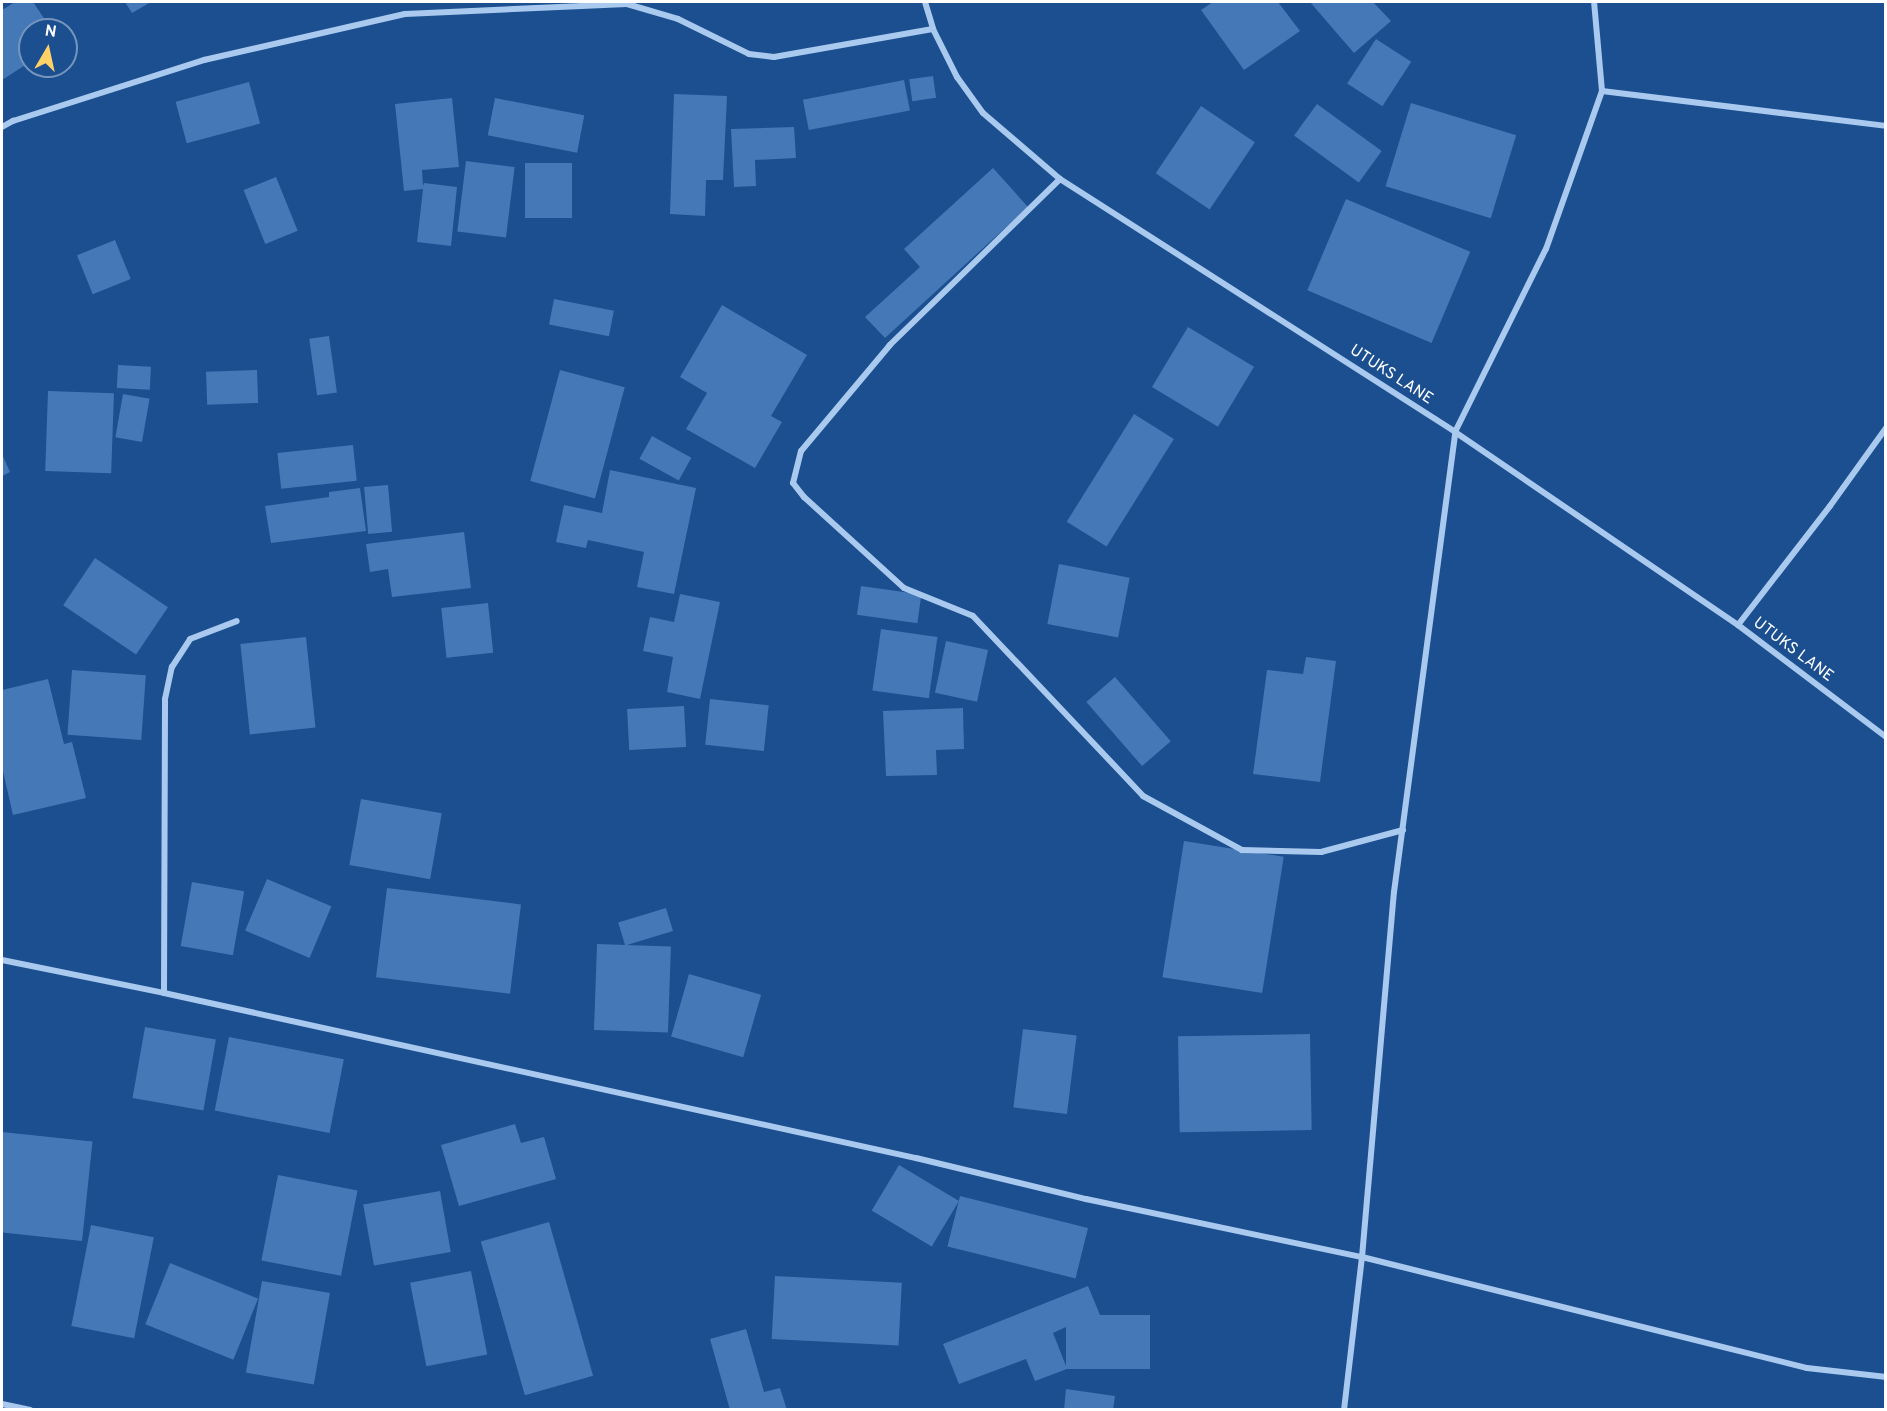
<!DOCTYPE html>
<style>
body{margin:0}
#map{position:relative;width:1887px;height:1411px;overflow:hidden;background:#1b4f8f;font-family:Overpass,sans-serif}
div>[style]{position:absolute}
.building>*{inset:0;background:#4478b7;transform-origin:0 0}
.minor>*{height:6px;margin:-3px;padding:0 3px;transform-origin:3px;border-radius:3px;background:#a9c9ee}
span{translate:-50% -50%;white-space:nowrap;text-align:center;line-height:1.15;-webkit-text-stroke:4.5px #1b4f8f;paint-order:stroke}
.street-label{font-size:16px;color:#fff}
.frame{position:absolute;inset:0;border:3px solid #fff;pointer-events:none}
.north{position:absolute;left:18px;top:18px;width:60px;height:60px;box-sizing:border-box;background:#1b4f8f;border:2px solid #7695bc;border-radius:50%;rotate:9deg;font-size:16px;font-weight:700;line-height:24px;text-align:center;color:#fff}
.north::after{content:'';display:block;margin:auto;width:21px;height:27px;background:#ffd166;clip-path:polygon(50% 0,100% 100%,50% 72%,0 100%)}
</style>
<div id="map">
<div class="building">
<div style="clip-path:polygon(15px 2px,33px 2px,52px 30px,30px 30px,30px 62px,2px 80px,2px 10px)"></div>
<div style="clip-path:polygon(125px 2px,151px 2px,132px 13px)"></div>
<div style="clip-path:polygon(1213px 2px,1278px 2px,1300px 31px,1244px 70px,1201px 10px)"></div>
<div style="clip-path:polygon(1310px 2px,1373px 2px,1391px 21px,1354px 53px)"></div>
<div style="left:1376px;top:39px;width:42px;height:53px;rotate:33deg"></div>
<div style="left:933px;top:76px;width:22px;height:24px;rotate:82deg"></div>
<div style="left:904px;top:80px;width:31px;height:103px;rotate:79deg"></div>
<div style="left:249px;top:82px;width:43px;height:76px;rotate:75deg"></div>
<div style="clip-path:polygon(674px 94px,727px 96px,723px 180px,706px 180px,705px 216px,670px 214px)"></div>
<div style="clip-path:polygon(452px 98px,459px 167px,422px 170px,423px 186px,424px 183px,457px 187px,451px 246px,417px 242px,423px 189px,404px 191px,395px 104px)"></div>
<div style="left:495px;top:98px;width:91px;height:38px;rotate:11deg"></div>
<div style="left:1411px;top:103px;width:110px;height:87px;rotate:17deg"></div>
<div style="left:1317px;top:104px;width:80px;height:39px;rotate:36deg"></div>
<div style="left:1201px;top:106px;width:65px;height:81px;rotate:34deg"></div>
<div style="clip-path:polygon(794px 127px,796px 158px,755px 160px,756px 186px,734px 187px,731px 129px)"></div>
<div style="left:466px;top:161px;width:49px;height:71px;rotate:7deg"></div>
<div style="left:525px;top:163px;width:47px;height:55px"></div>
<div style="clip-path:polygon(993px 168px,1028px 207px,885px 338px,865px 317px,920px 267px,904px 249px)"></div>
<div style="left:276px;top:177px;width:58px;height:35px;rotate:68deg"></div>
<div style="left:1346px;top:199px;width:135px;height:99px;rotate:23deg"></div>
<div style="left:115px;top:240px;width:42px;height:41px;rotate:68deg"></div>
<div style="left:554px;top:299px;width:61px;height:26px;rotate:11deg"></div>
<div style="clip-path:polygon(722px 305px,807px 355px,771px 416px,782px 422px,755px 468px,686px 429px,707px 393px,680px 377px)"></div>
<div style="left:1188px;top:327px;width:77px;height:70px;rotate:31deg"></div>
<div style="left:329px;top:336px;width:57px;height:20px;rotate:82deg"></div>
<div style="left:118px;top:365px;width:33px;height:23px;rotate:3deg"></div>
<div style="left:257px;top:370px;width:33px;height:51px;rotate:88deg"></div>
<div style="left:560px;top:370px;width:67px;height:115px;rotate:15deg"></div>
<div style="left:48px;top:391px;width:66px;height:80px;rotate:2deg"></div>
<div style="left:123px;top:394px;width:27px;height:44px;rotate:10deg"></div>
<div style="left:1134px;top:414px;width:47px;height:127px;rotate:32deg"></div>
<div style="left:652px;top:436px;width:45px;height:26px;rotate:29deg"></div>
<div style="left:353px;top:445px;width:36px;height:76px;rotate:84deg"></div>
<div style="clip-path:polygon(2px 454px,10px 472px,2px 476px)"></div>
<div style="clip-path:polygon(610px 470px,696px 488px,674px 594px,637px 587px,644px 552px,588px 540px,586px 548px,556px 542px,564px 505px,602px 513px)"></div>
<div style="left:388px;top:485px;width:47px;height:24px;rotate:85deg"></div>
<div style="clip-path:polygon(360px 488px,366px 531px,271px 543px,265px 506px,329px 497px,329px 492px)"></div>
<div style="clip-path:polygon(464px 532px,471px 588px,392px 597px,388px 569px,370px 572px,366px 544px)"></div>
<div style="left:95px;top:558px;width:88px;height:57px;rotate:34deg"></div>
<div style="left:1059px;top:564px;width:72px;height:61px;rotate:11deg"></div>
<div style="left:861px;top:586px;width:61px;height:29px;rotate:8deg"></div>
<div style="clip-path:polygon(680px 594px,720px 602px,700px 699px,667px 692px,673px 657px,643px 651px,650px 617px,674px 622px)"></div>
<div style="left:488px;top:603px;width:50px;height:47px;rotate:84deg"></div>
<div style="left:881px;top:629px;width:57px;height:62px;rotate:8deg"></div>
<div style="left:306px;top:637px;width:91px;height:66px;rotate:84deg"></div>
<div style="left:946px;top:641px;width:43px;height:53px;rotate:12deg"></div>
<div style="clip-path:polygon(1306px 657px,1336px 661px,1320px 782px,1253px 774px,1267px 670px,1303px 674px)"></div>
<div style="left:72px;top:670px;width:74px;height:65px;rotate:4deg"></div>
<div style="left:1115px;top:677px;width:85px;height:38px;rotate:49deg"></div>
<div style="clip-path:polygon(48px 679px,64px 744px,72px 742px,86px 798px,13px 815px,2px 767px,2px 690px)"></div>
<div style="left:710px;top:699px;width:59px;height:46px;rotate:6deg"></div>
<div style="left:684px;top:706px;width:41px;height:57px;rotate:87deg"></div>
<div style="clip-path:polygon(963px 708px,964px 749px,936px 750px,937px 775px,886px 776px,883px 711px)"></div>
<div style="left:361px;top:799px;width:82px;height:67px;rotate:10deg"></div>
<div style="left:1184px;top:841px;width:101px;height:138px;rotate:9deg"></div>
<div style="left:267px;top:879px;width:70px;height:56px;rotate:23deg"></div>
<div style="left:192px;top:882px;width:53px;height:65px;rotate:10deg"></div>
<div style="left:387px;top:888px;width:135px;height:90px;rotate:7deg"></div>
<div style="left:666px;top:908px;width:24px;height:50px;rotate:73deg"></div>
<div style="left:597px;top:944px;width:74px;height:86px;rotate:2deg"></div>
<div style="left:689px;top:974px;width:75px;height:65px;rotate:16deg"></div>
<div style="left:145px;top:1027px;width:72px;height:72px;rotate:10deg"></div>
<div style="left:1023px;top:1029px;width:54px;height:79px;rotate:7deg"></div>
<div style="left:1310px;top:1034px;width:96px;height:132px;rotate:89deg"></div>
<div style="left:229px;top:1037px;width:117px;height:75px;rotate:11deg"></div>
<div style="clip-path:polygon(515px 1124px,521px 1143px,544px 1137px,556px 1179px,459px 1206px,441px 1145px)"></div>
<div style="left:2px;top:1132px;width:91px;height:100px;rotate:6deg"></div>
<div style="left:899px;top:1165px;width:70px;height:53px;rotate:31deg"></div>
<div style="left:278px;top:1175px;width:81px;height:87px;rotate:11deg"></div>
<div style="left:440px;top:1191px;width:62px;height:78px;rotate:80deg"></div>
<div style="left:960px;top:1196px;width:132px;height:52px;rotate:14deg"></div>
<div style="left:549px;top:1222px;width:160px;height:71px;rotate:74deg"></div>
<div style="left:91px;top:1225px;width:64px;height:103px;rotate:11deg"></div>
<div style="left:170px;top:1263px;width:95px;height:66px;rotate:22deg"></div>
<div style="left:471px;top:1271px;width:85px;height:62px;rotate:79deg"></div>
<div style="left:775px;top:1276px;width:127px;height:63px;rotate:3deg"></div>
<div style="left:262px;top:1281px;width:69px;height:93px;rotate:10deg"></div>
<div style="clip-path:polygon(evenodd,1088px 1286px,1100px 1315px,1150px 1315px,1150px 1369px,1067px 1369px,1035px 1381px,1026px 1359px,959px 1384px,943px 1344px,1088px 1286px,1066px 1327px,1066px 1366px,1053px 1333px,1066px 1327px)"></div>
<div style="clip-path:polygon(746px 1329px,764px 1392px,780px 1388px,787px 1410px,730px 1410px,710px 1339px)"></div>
<div style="clip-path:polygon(1066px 1389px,1115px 1396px,1113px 1410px,1064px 1410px)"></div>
</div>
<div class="minor">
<div style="left:925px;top:2px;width:28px;rotate:73deg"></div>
<div style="left:933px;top:29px;width:54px;rotate:63.4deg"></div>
<div style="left:957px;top:77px;width:44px;rotate:54.2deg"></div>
<div style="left:983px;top:113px;width:101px;rotate:40.6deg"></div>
<div style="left:1060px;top:179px;width:469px;rotate:32.6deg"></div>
<div style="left:1455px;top:432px;width:343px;rotate:34.3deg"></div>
<div style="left:1738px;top:625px;width:186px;rotate:37.1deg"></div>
<div style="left:1602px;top:91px;width:286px;rotate:7deg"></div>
<div style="left:2px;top:127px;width:13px;rotate:-29deg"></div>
<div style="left:13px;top:121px;width:201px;rotate:-17.7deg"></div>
<div style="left:204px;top:60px;width:206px;rotate:-12.9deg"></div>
<div style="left:405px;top:14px;width:222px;rotate:-2.6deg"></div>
<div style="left:627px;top:4px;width:53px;rotate:16.4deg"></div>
<div style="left:678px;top:19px;width:79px;rotate:26.2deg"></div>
<div style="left:749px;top:54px;width:25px;rotate:7deg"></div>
<div style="left:774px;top:57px;width:161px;rotate:-10deg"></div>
<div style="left:1060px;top:179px;width:238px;rotate:135.7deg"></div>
<div style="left:890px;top:345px;width:138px;rotate:130deg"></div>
<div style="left:801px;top:451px;width:33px;rotate:104deg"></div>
<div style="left:793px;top:483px;width:18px;rotate:52deg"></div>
<div style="left:804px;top:497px;width:135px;rotate:42.3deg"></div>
<div style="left:904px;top:588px;width:74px;rotate:22.1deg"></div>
<div style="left:973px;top:616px;width:248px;rotate:46.6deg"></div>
<div style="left:1143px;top:796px;width:113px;rotate:28.6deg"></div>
<div style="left:1242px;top:850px;width:79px;rotate:1.5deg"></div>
<div style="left:1321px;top:852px;width:85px;rotate:-15deg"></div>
<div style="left:1738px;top:625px;width:150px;rotate:-52.3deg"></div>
<div style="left:1830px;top:506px;width:96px;rotate:-54.3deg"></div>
<div style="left:2px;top:960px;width:165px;rotate:11.5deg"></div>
<div style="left:164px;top:993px;width:770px;rotate:12.38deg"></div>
<div style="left:916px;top:1158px;width:175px;rotate:13.6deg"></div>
<div style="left:1086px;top:1199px;width:282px;rotate:11.9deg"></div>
<div style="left:1362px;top:1257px;width:459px;rotate:14deg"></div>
<div style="left:1807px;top:1368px;width:80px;rotate:6.5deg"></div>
<div style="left:164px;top:993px;width:294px;rotate:-89.8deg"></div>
<div style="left:165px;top:699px;width:33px;rotate:-78deg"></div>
<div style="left:172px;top:667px;width:33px;rotate:-57deg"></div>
<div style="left:190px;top:639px;width:50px;rotate:-21deg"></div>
<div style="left:2px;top:1404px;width:29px;rotate:12deg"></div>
<div style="left:1344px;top:1410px;width:154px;rotate:-83.3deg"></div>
<div style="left:1362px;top:1257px;width:366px;rotate:-85deg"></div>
<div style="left:1394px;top:892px;width:464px;rotate:-82.4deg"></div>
<div style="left:1455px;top:432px;width:204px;rotate:-63.6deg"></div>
<div style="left:1546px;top:249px;width:168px;rotate:-70.5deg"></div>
<div style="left:1602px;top:91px;width:89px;rotate:-95.1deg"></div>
</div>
<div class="street-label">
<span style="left:1391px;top:375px;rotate:33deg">UTUKS LANE</span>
<span style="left:1793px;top:650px;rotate:37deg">UTUKS LANE</span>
</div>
<div class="frame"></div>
<div class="north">N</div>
</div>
